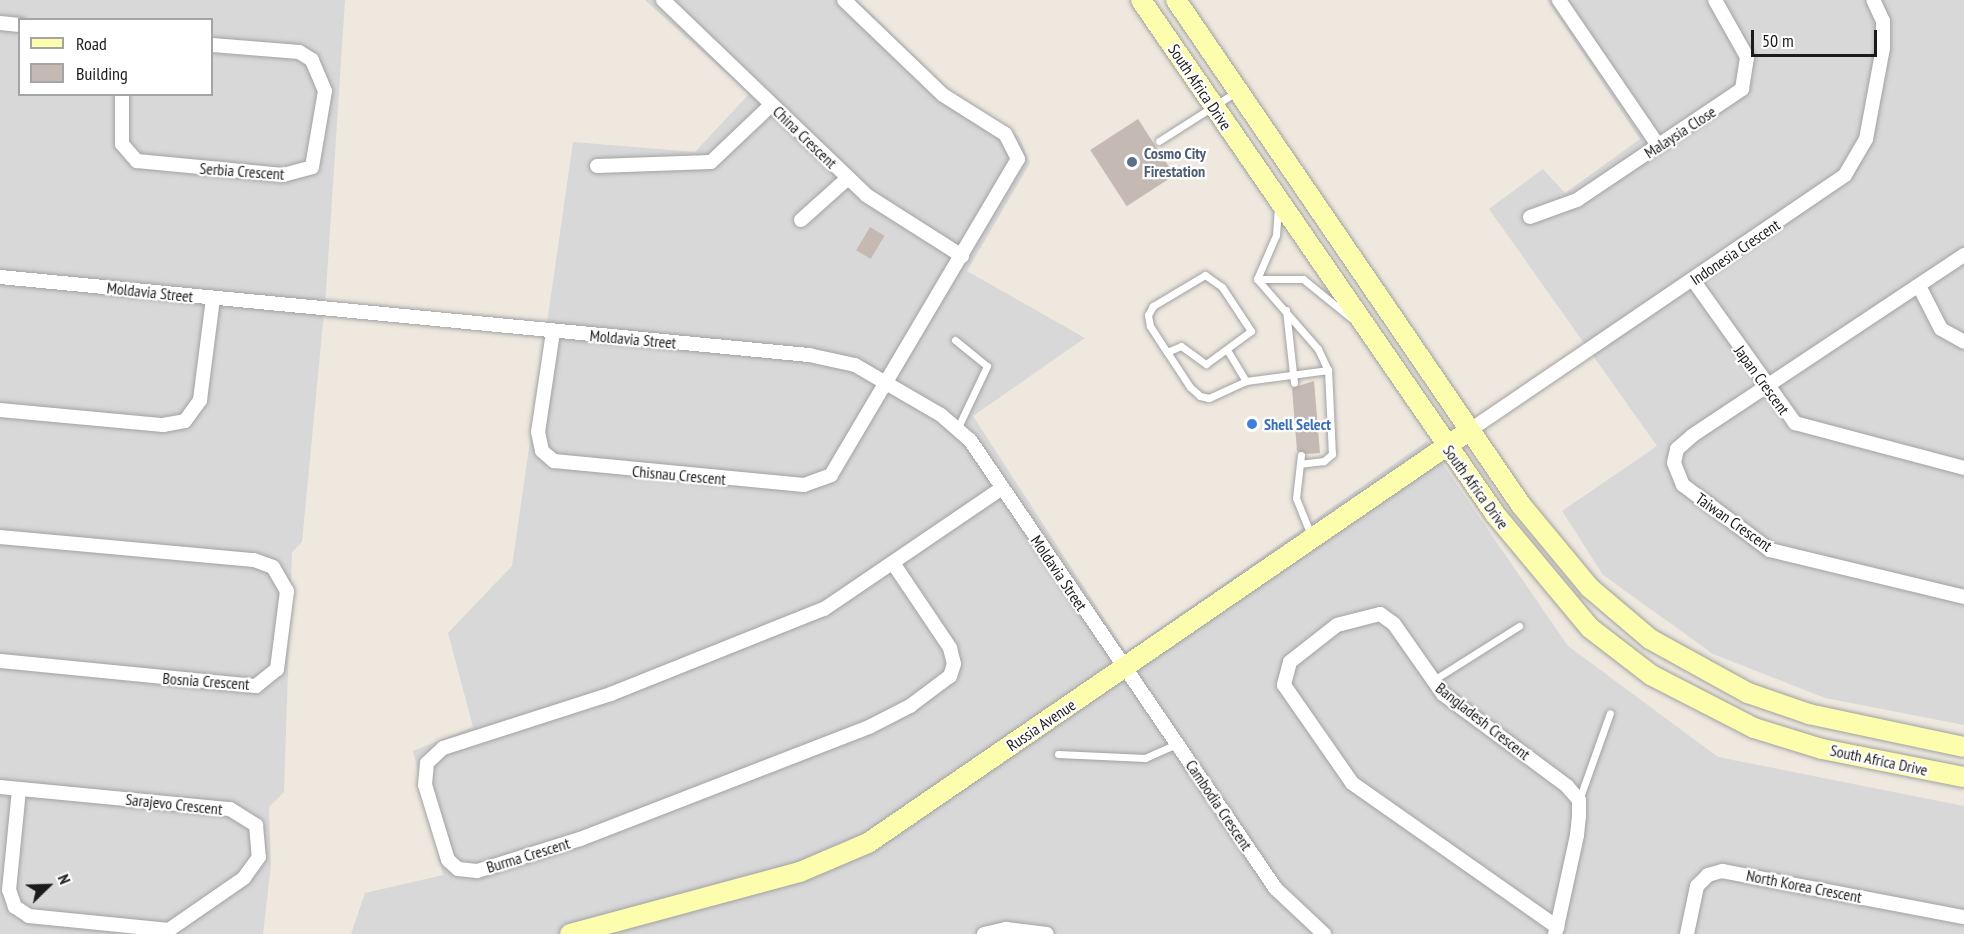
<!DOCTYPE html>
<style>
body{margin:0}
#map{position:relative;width:1964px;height:934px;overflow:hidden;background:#eee8df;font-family:"PT Sans Narrow",sans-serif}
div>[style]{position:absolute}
.residential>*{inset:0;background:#d9d8d8}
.building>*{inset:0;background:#c5b9b3;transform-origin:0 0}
.roads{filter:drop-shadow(0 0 2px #a2a2a2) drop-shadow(0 0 2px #a2a2a2)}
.lane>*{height:7px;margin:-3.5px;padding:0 3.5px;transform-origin:3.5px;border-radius:3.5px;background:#fff}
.street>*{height:14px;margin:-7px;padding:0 7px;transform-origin:7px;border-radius:7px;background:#fff}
.secondary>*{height:20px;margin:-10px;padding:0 10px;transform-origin:10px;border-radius:10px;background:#fdfdae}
.dots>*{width:16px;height:16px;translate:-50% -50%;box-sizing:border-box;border:3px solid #fff;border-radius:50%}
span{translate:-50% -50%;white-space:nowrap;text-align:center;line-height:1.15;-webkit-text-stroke:4.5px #fff;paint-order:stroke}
.street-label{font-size:16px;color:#1b1b1b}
.service-label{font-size:16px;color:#4e5e75;font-weight:700}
.left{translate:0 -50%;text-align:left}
.shop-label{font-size:16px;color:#366cbe;font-weight:700}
.legend{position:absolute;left:18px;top:18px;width:195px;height:78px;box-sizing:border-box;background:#fff;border:2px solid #a4a4a4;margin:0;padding:8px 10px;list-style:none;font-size:18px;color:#1b1b1b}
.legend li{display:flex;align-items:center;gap:12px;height:30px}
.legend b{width:30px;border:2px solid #a4a4a4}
.north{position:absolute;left:18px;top:856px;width:60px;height:60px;-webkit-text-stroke:4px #fff;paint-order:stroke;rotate:67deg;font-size:16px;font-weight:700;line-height:24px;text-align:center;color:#1b1b1b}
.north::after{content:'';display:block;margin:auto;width:21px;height:27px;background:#1b1b1b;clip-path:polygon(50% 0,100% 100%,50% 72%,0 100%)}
.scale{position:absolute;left:1751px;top:30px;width:126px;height:27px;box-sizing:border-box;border:3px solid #1b1b1b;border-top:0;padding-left:8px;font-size:18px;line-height:21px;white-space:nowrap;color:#1b1b1b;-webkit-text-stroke:4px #fff;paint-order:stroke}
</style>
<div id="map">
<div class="residential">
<div style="clip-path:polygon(evenodd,0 0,345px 0,326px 292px,302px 542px,292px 552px,284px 792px,269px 807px,271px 865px,263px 934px,0 934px,0 0,20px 20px,212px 20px,212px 94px,20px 94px,20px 20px)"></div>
<div style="clip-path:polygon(645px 0,857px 0,948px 89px,1019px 137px,1030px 163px,967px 271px,1085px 338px,973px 416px,1126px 652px,1427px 441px,1568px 646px,1718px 757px,1964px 806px,1964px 934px,351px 934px,365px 893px,443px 875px,413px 751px,473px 727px,448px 633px,512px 566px,573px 142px,695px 152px,749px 94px)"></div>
<div style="clip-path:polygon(1547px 0,1964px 0,1964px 725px,1825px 698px,1713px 654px,1603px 575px,1562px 511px,1657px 446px,1489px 209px,1543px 169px,1565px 193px,1640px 139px)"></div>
</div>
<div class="building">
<div style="left:1138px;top:119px;width:67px;height:57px;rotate:57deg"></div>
<div style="left:870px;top:227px;width:17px;height:27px;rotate:31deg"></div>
<div style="clip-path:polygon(1314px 381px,1320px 453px,1306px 454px,1297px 451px,1292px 388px)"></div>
</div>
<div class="roads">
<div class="lane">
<div style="left:1159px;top:141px;width:91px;rotate:-32.5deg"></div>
<div style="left:1257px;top:279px;width:93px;rotate:48.9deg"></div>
<div style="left:1318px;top:349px;width:23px;rotate:65deg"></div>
<div style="left:1328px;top:370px;width:84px;rotate:87.3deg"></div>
<div style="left:1332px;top:454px;width:11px;rotate:139deg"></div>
<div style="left:1324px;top:461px;width:23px;rotate:173deg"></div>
<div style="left:1257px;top:279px;width:46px"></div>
<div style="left:1303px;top:279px;width:62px;rotate:39.1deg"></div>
<div style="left:1257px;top:279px;width:48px;rotate:-66.6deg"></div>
<div style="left:1276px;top:235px;width:28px;rotate:-86deg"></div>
<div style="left:1286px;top:310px;width:73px;rotate:83.7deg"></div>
<div style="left:955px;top:340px;width:41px;rotate:39.1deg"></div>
<div style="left:987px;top:366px;width:68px;rotate:115.4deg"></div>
<div style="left:1167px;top:352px;width:15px;rotate:-23deg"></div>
<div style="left:1181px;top:346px;width:31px;rotate:36deg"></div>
<div style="left:1206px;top:364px;width:56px;rotate:-36.3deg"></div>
<div style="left:1251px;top:331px;width:53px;rotate:-123.4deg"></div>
<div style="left:1222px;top:287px;width:21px;rotate:-145deg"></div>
<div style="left:1205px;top:275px;width:61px;rotate:149.2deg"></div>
<div style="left:1153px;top:306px;width:10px;rotate:119deg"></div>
<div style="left:1148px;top:315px;width:11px;rotate:80deg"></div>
<div style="left:1150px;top:326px;width:31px;rotate:57deg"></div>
<div style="left:1167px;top:352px;width:42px;rotate:56.7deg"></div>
<div style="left:1190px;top:387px;width:13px;rotate:42deg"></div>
<div style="left:1200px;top:396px;width:9px;rotate:13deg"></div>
<div style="left:1209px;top:398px;width:41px;rotate:-24.7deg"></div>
<div style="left:1246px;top:381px;width:83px;rotate:-7.6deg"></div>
<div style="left:1229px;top:353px;width:33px;rotate:59deg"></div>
<div style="left:1301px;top:455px;width:43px;rotate:96.6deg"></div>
<div style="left:1296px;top:498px;width:40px;rotate:68deg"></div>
<div style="left:1432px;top:681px;width:103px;rotate:-32.3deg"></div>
<div style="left:1058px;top:754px;width:87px;rotate:2.6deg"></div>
<div style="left:1145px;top:758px;width:35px;rotate:-24deg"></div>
<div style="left:1579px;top:800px;width:92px;rotate:-70.4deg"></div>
</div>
<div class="street">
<div style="left:663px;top:0;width:281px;rotate:43.8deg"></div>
<div style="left:866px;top:195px;width:114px;rotate:32.4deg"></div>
<div style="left:1559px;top:0;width:176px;rotate:55.7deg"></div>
<div style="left:0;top:23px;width:20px;rotate:6deg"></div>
<div style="left:122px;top:94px;width:50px;rotate:90deg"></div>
<div style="left:122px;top:144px;width:23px;rotate:49deg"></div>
<div style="left:137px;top:161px;width:147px;rotate:5.5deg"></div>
<div style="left:283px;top:175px;width:30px;rotate:-15deg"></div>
<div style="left:312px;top:167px;width:77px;rotate:-80.3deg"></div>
<div style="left:325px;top:91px;width:34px;rotate:-113deg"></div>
<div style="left:312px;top:60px;width:15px;rotate:-148deg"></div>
<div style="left:299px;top:52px;width:87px;rotate:-175.4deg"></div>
<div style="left:597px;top:166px;width:114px;rotate:-2deg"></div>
<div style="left:711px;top:162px;width:83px;rotate:-43.5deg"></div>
<div style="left:1530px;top:217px;width:50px;rotate:-19.9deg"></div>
<div style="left:1577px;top:200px;width:199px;rotate:-33.9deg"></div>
<div style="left:1742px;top:89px;width:32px;rotate:-81deg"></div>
<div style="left:1747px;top:57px;width:65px;rotate:-119.3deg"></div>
<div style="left:801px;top:220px;width:63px;rotate:-41.8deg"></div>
<div style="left:1964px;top:255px;width:327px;rotate:146.4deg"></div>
<div style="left:1692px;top:436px;width:20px;rotate:139deg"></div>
<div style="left:1677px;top:449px;width:14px;rotate:102deg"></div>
<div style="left:1674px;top:463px;width:24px;rotate:68deg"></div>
<div style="left:1683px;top:485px;width:109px;rotate:36.8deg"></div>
<div style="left:1770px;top:550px;width:200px;rotate:13.6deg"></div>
<div style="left:0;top:277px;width:813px;rotate:5.51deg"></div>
<div style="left:809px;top:355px;width:47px;rotate:12.3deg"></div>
<div style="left:855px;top:365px;width:99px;rotate:30.2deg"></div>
<div style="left:941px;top:415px;width:38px;rotate:41deg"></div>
<div style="left:970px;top:440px;width:543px;rotate:55.73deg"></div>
<div style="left:1276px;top:889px;width:66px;rotate:43.2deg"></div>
<div style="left:1693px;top:280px;width:176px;rotate:54.5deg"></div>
<div style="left:1795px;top:423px;width:175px;rotate:14.9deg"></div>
<div style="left:1919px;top:286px;width:48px;rotate:62.9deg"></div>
<div style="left:1941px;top:329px;width:26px;rotate:29deg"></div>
<div style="left:553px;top:332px;width:101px;rotate:98.5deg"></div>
<div style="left:538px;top:432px;width:19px;rotate:78deg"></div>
<div style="left:542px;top:451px;width:16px;rotate:40deg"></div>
<div style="left:554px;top:461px;width:251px;rotate:5.5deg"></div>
<div style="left:804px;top:485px;width:29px;rotate:-20deg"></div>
<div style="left:831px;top:475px;width:367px;rotate:-59.4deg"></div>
<div style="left:1018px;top:159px;width:28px;rotate:-117deg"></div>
<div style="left:1005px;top:134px;width:73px;rotate:-147.8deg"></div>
<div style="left:943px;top:95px;width:137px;rotate:-136.2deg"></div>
<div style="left:0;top:410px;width:164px;rotate:5.3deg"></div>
<div style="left:163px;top:425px;width:22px;rotate:-10deg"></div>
<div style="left:185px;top:421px;width:26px;rotate:-54deg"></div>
<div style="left:200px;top:400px;width:103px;rotate:-82.7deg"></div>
<div style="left:1470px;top:430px;width:453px;rotate:-34.2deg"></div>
<div style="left:1845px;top:175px;width:42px;rotate:-59.7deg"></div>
<div style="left:1866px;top:139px;width:93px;rotate:-79.4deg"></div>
<div style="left:1883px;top:48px;width:27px;rotate:-90deg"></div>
<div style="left:1883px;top:21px;width:23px;rotate:-115deg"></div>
<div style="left:0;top:537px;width:255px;rotate:5.2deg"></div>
<div style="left:254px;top:560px;width:20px;rotate:20deg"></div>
<div style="left:273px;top:567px;width:28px;rotate:60deg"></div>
<div style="left:287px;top:591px;width:79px;rotate:97.3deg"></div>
<div style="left:277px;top:669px;width:27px;rotate:141deg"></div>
<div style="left:256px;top:686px;width:257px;rotate:-174.4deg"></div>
<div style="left:895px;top:566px;width:99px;rotate:56.1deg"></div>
<div style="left:950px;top:648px;width:16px;rotate:76deg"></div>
<div style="left:954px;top:664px;width:13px;rotate:108deg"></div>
<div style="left:950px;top:676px;width:50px;rotate:143.1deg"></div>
<div style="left:910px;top:706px;width:46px;rotate:152.9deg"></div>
<div style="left:869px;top:727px;width:310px;rotate:158.8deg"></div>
<div style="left:580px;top:839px;width:108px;rotate:162.7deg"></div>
<div style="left:477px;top:871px;width:19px;rotate:-174deg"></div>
<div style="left:458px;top:869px;width:13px;rotate:-138deg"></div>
<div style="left:448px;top:860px;width:78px;rotate:-107deg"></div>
<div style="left:425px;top:785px;width:22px;rotate:-85deg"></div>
<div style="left:427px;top:763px;width:22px;rotate:-43deg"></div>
<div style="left:443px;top:748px;width:176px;rotate:-17.8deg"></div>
<div style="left:611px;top:694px;width:229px;rotate:-21.8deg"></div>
<div style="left:824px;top:609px;width:215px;rotate:-34.2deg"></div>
<div style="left:0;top:787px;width:231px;rotate:5.5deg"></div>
<div style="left:230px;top:809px;width:31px;rotate:32deg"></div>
<div style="left:256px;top:825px;width:32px;rotate:85deg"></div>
<div style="left:259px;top:857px;width:26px;rotate:126deg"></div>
<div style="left:244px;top:878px;width:91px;rotate:145.3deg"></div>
<div style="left:169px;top:930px;width:141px;rotate:-174.3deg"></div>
<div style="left:29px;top:916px;width:17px;rotate:-147deg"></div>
<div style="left:15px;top:907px;width:18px;rotate:-109deg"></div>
<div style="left:9px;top:890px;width:101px;rotate:-84.3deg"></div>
<div style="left:984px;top:934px;width:23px;rotate:-13deg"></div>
<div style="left:1006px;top:929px;width:41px;rotate:7deg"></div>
<div style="left:1555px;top:934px;width:7px;rotate:-74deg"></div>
<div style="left:1557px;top:927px;width:94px;rotate:-77.7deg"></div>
<div style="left:1577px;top:835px;width:20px;rotate:-84deg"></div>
<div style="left:1579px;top:815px;width:15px;rotate:-90deg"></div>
<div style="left:1579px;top:800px;width:18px;rotate:-131deg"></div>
<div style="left:1567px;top:786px;width:154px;rotate:-143.4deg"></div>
<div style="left:1443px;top:694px;width:85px;rotate:-125deg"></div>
<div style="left:1394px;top:624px;width:17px;rotate:-144deg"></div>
<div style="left:1380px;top:614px;width:44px;rotate:165.7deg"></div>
<div style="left:1337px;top:625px;width:60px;rotate:141.8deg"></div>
<div style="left:1290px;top:662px;width:24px;rotate:105deg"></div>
<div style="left:1284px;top:685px;width:119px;rotate:55.2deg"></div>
<div style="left:1352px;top:783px;width:251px;rotate:35.1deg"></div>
<div style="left:1687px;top:934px;width:49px;rotate:-78.2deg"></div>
<div style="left:1697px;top:886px;width:16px;rotate:-45deg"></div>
<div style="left:1708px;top:875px;width:15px;rotate:-16deg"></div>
<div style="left:1722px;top:871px;width:246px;rotate:10.8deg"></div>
</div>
<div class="secondary">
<div style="left:1141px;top:0;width:624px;rotate:55.44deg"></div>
<div style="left:1495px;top:514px;width:148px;rotate:50.2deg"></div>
<div style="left:1590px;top:628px;width:77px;rotate:37.6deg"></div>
<div style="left:1651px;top:675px;width:116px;rotate:27.2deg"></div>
<div style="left:1754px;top:728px;width:71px;rotate:17.2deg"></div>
<div style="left:1822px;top:749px;width:145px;rotate:11.2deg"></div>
<div style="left:1176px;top:0;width:612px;rotate:55.66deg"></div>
<div style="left:1521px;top:505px;width:108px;rotate:50.3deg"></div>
<div style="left:1590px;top:588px;width:79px;rotate:40.4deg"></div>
<div style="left:1650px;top:639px;width:112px;rotate:28.9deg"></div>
<div style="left:1748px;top:693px;width:65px;rotate:19deg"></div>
<div style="left:1809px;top:714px;width:158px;rotate:12deg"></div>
<div style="left:570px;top:934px;width:238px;rotate:-15.1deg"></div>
<div style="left:800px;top:872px;width:74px;rotate:-23.1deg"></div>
<div style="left:868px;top:843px;width:730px;rotate:-34.45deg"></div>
</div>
</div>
<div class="dots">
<div style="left:1132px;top:162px;background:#5c6f8a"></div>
<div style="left:1252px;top:424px;background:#3f7fe0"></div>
</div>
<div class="street-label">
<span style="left:1200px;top:87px;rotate:56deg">South Africa Drive</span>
<span style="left:1680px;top:132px;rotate:-33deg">Malaysia Close</span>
<span style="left:805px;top:137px;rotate:44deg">China Crescent</span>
<span style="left:242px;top:171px;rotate:4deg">Serbia Crescent</span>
<span style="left:1735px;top:252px;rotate:-34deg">Indonesia Crescent</span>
<span style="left:150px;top:292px;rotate:6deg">Moldavia Street</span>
<span style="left:633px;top:339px;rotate:5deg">Moldavia Street</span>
<span style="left:1762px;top:380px;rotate:54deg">Japan Crescent</span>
<span style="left:679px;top:475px;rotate:5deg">Chisnau Crescent</span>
<span style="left:1476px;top:487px;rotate:54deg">South Africa Drive</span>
<span style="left:1734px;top:522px;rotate:35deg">Taiwan Crescent</span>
<span style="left:1059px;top:573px;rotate:56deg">Moldavia Street</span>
<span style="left:206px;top:681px;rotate:4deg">Bosnia Crescent</span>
<span style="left:1483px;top:721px;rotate:38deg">Bangladesh Crescent</span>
<span style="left:1041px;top:725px;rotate:-34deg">Russia Avenue</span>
<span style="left:1879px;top:760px;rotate:12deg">South Africa Drive</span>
<span style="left:174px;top:804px;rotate:6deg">Sarajevo Crescent</span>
<span style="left:1219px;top:805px;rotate:56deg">Cambodia Crescent</span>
<span style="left:528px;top:855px;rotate:-17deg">Burma Crescent</span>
<span style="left:1804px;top:886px;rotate:11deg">North Korea Crescent</span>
</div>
<div class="service-label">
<span class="left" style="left:1144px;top:162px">Cosmo City<br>Firestation</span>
</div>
<div class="shop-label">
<span class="left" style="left:1264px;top:424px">Shell Select</span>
</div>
<ul class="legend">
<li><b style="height:8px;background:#fdfdae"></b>Road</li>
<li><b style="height:16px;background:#c5b9b3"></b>Building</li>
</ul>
<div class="north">N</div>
<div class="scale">50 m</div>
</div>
